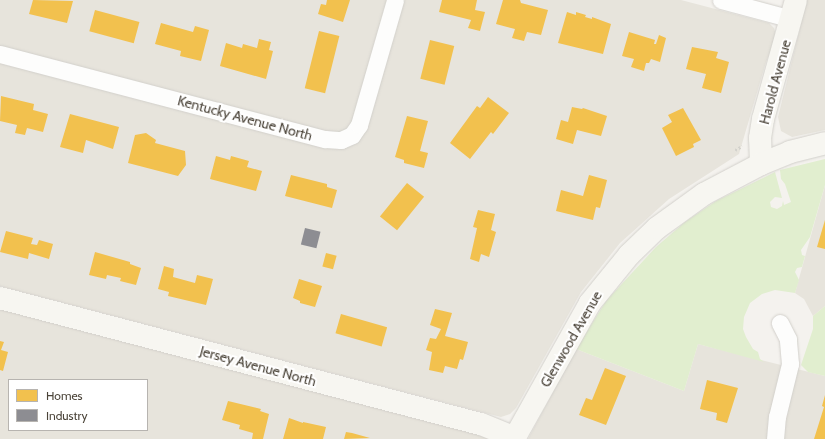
<!DOCTYPE html>
<style>
body{margin:0}
#map{position:relative;width:825px;height:439px;overflow:hidden;background:#f4f2ee;font-family:Cabin,sans-serif}
div>[style]{position:absolute}
.residential>*{inset:0;background:#e7e4dc}
.green>*{inset:0;background:#e1eecf}
.homes>*{inset:0;background:#f2c14e;transform-origin:0 0}
.industry>*{inset:0;background:#8d8d92;transform-origin:0 0}
.path>*{height:2.5px;margin-top:-1.25px;transform-origin:0;background:repeating-linear-gradient(90deg,#d3d2cc 0 2px,transparent 0 4px)}
.roads{filter:drop-shadow(0 0 1px #d2d0cb) drop-shadow(0 0 1px #d2d0cb)}
.street>*{height:17px;margin:-8.5px;padding:0 8.5px;transform-origin:8.5px;border-radius:8.5px;background:#fdfdfc}
.secondary>*{height:22px;margin:-11px;padding:0 11px;transform-origin:11px;border-radius:11px;background:#f7f6f1}
span{translate:-50% -50%;white-space:nowrap;text-align:center;line-height:1.15;-webkit-text-stroke:4px #fff;paint-order:stroke}
.street-label{font-size:14px;color:#4b4439}
.legend{position:absolute;left:8px;top:379px;width:140px;height:52px;box-sizing:border-box;background:#fff;border:1px solid #b7b4b0;margin:0;padding:5px 7px;list-style:none;font-size:12px;color:#4b4439}
.legend li{display:flex;align-items:center;gap:8px;height:20px}
.legend b{width:20px;border:1px solid #b7b4b0}
</style>
<div id="map">
<div class="residential">
<div style="clip-path:polygon(0 0,681px 0,769px 23px,774px 28px,776px 35px,773px 46px,766px 62px,739px 154px,669px 199px,620px 243px,581px 292px,516px 408px,510px 414px,501px 417px,0 286px)"></div>
<div style="clip-path:polygon(807px 0,825px 0,825px 130px,792px 137px,781px 131px,778px 117px)"></div>
<div style="clip-path:polygon(825px 185px,825px 306px,813px 316px,804px 299px,795px 293px)"></div>
<div style="clip-path:polygon(evenodd,0 308px,481px 435px,488px 439px,0 439px,0 308px,9px 380px,147px 380px,147px 430px,9px 430px,9px 380px)"></div>
<div style="clip-path:polygon(698px 344px,825px 376px,825px 439px,528px 439px,576px 349px,684px 391px)"></div>
</div>
<div class="green">
<div style="clip-path:polygon(825px 159px,825px 185px,810px 237px,801px 250px,802px 255px,805px 256px,802px 267px,797px 268px,795px 272px,799px 280px,795px 293px,775px 290px,762px 294px,750px 303px,744px 317px,743px 329px,746px 337px,753px 349px,758px 352px,760px 359px,764px 362px,698px 344px,684px 391px,576px 349px,606px 301px,656px 247px,685px 222px,716px 201px,775px 172px,782px 198px,775px 197px,770px 202px,771px 207px,777px 209px,782px 206px,783px 201px,784px 205px,791px 202px,785px 184px,781px 179px,780px 170px)"></div>
<div style="clip-path:polygon(825px 306px,825px 376px,808px 372px,801px 365px,813px 329px,813px 316px)"></div>
</div>
<div class="homes">
<div style="clip-path:polygon(33px 0,73px 1px,67px 23px,29px 14px)"></div>
<div style="clip-path:polygon(327px 0,350px 0,343px 22px,318px 14px,321px 4px,326px 5px)"></div>
<div style="clip-path:polygon(442px 0,477px 0,475px 10px,485px 12px,480px 31px,468px 28px,471px 20px,439px 12px)"></div>
<div style="clip-path:polygon(503px 0,520px 0,521px 3px,548px 10px,541px 35px,527px 32px,524px 41px,512px 38px,515px 29px,496px 24px)"></div>
<div style="left:95px;top:10px;width:46px;height:22px;rotate:15deg"></div>
<div style="clip-path:polygon(567px 12px,576px 15px,576px 12px,586px 15px,585px 17px,592px 19px,592px 17px,611px 24px,603px 54px,558px 43px)"></div>
<div style="clip-path:polygon(161px 23px,193px 32px,195px 26px,209px 30px,201px 61px,180px 56px,181px 51px,155px 44px)"></div>
<div style="left:319px;top:31px;width:21px;height:59px;rotate:14deg"></div>
<div style="clip-path:polygon(629px 32px,655px 40px,654px 44px,656px 44px,659px 35px,666px 38px,660px 62px,651px 59px,649px 63px,646px 63px,644px 71px,631px 67px,634px 59px,622px 56px)"></div>
<div style="clip-path:polygon(259px 39px,271px 42px,269px 50px,273px 51px,266px 79px,220px 66px,226px 43px,242px 48px,243px 44px,257px 48px)"></div>
<div style="left:430px;top:40px;width:25px;height:40px;rotate:14deg"></div>
<div style="clip-path:polygon(692px 47px,718px 52px,716px 58px,729px 62px,721px 93px,702px 88px,706px 74px,686px 69px)"></div>
<div style="clip-path:polygon(1px 96px,34px 104px,33px 110px,48px 114px,43px 132px,27px 128px,25px 135px,15px 133px,17px 125px,0 121px)"></div>
<div style="clip-path:polygon(488px 97px,509px 113px,493px 134px,491px 132px,470px 159px,450px 143px,477px 106px,480px 108px)"></div>
<div style="clip-path:polygon(572px 107px,582px 109px,583px 108px,607px 116px,601px 136px,577px 130px,573px 144px,556px 139px,561px 120px,568px 122px)"></div>
<div style="clip-path:polygon(683px 108px,701px 140px,693px 144px,694px 147px,676px 156px,662px 128px,672px 122px,668px 115px)"></div>
<div style="clip-path:polygon(70px 114px,119px 127px,113px 149px,86px 140px,83px 153px,60px 147px)"></div>
<div style="clip-path:polygon(407px 116px,428px 121px,420px 151px,428px 153px,424px 168px,404px 163px,404px 160px,395px 157px)"></div>
<div style="clip-path:polygon(146px 133px,156px 140px,155px 143px,185px 151px,186px 165px,178px 176px,128px 163px,135px 135px)"></div>
<div style="clip-path:polygon(216px 156px,230px 160px,231px 156px,249px 161px,247px 167px,262px 171px,256px 191px,210px 179px)"></div>
<div style="clip-path:polygon(291px 175px,327px 184px,327px 187px,337px 190px,332px 208px,285px 196px)"></div>
<div style="clip-path:polygon(589px 175px,607px 180px,600px 208px,596px 207px,593px 220px,556px 211px,561px 190px,583px 196px)"></div>
<div style="left:407px;top:183px;width:22px;height:43px;rotate:39deg"></div>
<div style="clip-path:polygon(478px 210px,495px 214px,491px 230px,496px 232px,489px 257px,481px 254px,479px 262px,470px 259px,477px 228px,473px 227px)"></div>
<div style="clip-path:polygon(825px 220px,825px 249px,817px 247px)"></div>
<div style="clip-path:polygon(6px 231px,33px 238px,31px 244px,37px 245px,39px 240px,53px 244px,49px 259px,29px 253px,28px 259px,0 252px)"></div>
<div style="clip-path:polygon(95px 252px,130px 262px,130px 264px,141px 268px,136px 285px,120px 281px,121px 278px,107px 275px,106px 279px,89px 275px)"></div>
<div style="left:326px;top:253px;width:11px;height:14px;rotate:15deg"></div>
<div style="clip-path:polygon(164px 266px,174px 269px,173px 277px,195px 283px,197px 275px,213px 279px,206px 305px,168px 296px,169px 292px,158px 289px)"></div>
<div style="clip-path:polygon(299px 279px,322px 286px,315px 307px,300px 303px,300px 301px,293px 298px)"></div>
<div style="clip-path:polygon(435px 309px,452px 313px,445px 336px,468px 342px,463px 360px,460px 359px,457px 369px,445px 366px,443px 373px,429px 370px,432px 352px,426px 350px,430px 338px,436px 339px,441px 329px,430px 325px)"></div>
<div style="left:341px;top:314px;width:48px;height:20px;rotate:16deg"></div>
<div style="clip-path:polygon(0 341px,4px 342px,1px 350px,8px 352px,3px 371px,0 370px)"></div>
<div style="clip-path:polygon(605px 368px,626px 376px,606px 425px,579px 415px,586px 398px,592px 400px)"></div>
<div style="clip-path:polygon(707px 380px,738px 388px,727px 423px,716px 420px,717px 413px,700px 409px)"></div>
<div style="clip-path:polygon(825px 395px,825px 439px,814px 439px,824px 407px,822px 406px)"></div>
<div style="clip-path:polygon(228px 401px,261px 409px,260px 411px,269px 414px,263px 439px,252px 439px,253px 433px,239px 429px,240px 425px,222px 420px)"></div>
<div style="clip-path:polygon(289px 418px,303px 423px,303px 422px,326px 427px,323px 439px,283px 439px)"></div>
<div style="clip-path:polygon(346px 432px,352px 433px,370px 438px,344px 439px)"></div>
</div>
<div class="industry">
<div style="left:305px;top:228px;width:16px;height:17px;rotate:14deg"></div>
</div>
<div class="path">
<div style="left:735px;top:150px;width:8px;rotate:-30deg"></div>
</div>
<div class="roads">
<div class="street">
<div style="left:721px;top:0;width:73px;rotate:15deg"></div>
<div style="left:0;top:54px;width:336px;rotate:14.7deg"></div>
<div style="left:325px;top:139px;width:16px;rotate:4deg"></div>
<div style="left:341px;top:140px;width:12px;rotate:-24deg"></div>
<div style="left:352px;top:135px;width:12px;rotate:-55deg"></div>
<div style="left:359px;top:125px;width:130px;rotate:-73.9deg"></div>
<div style="left:775px;top:439px;width:22px;rotate:-85deg"></div>
<div style="left:777px;top:417px;width:55px;rotate:-76.2deg"></div>
<div style="left:790px;top:364px;width:25px;rotate:-95deg"></div>
<div style="left:788px;top:339px;width:18px;rotate:-117deg"></div>
</div>
<div class="secondary">
<div style="left:761px;top:164px;width:26px;rotate:-92deg"></div>
<div style="left:760px;top:138px;width:19px;rotate:-81deg"></div>
<div style="left:763px;top:119px;width:123px;rotate:-74.5deg"></div>
<div style="left:0;top:298px;width:497px;rotate:14.7deg"></div>
<div style="left:481px;top:424px;width:37px;rotate:22deg"></div>
<div style="left:514px;top:439px;width:156px;rotate:-60.8deg"></div>
<div style="left:590px;top:303px;width:62px;rotate:-50.9deg"></div>
<div style="left:629px;top:255px;width:39px;rotate:-44deg"></div>
<div style="left:657px;top:228px;width:58px;rotate:-35.9deg"></div>
<div style="left:704px;top:194px;width:64px;rotate:-27.8deg"></div>
<div style="left:761px;top:164px;width:31px;rotate:-22deg"></div>
<div style="left:790px;top:152px;width:36px;rotate:-14deg"></div>
</div>
</div>
<div class="street-label">
<span style="left:775px;top:82px;rotate:-75deg">Harold Avenue</span>
<span style="left:245px;top:118px;rotate:15deg">Kentucky Avenue North</span>
<span style="left:571px;top:339px;rotate:-60deg">Glenwood Avenue</span>
<span style="left:258px;top:366px;rotate:15deg">Jersey Avenue North</span>
</div>
<ul class="legend">
<li><b style="height:11px;background:#f2c14e"></b>Homes</li>
<li><b style="height:11px;background:#8d8d92"></b>Industry</li>
</ul>
</div>
